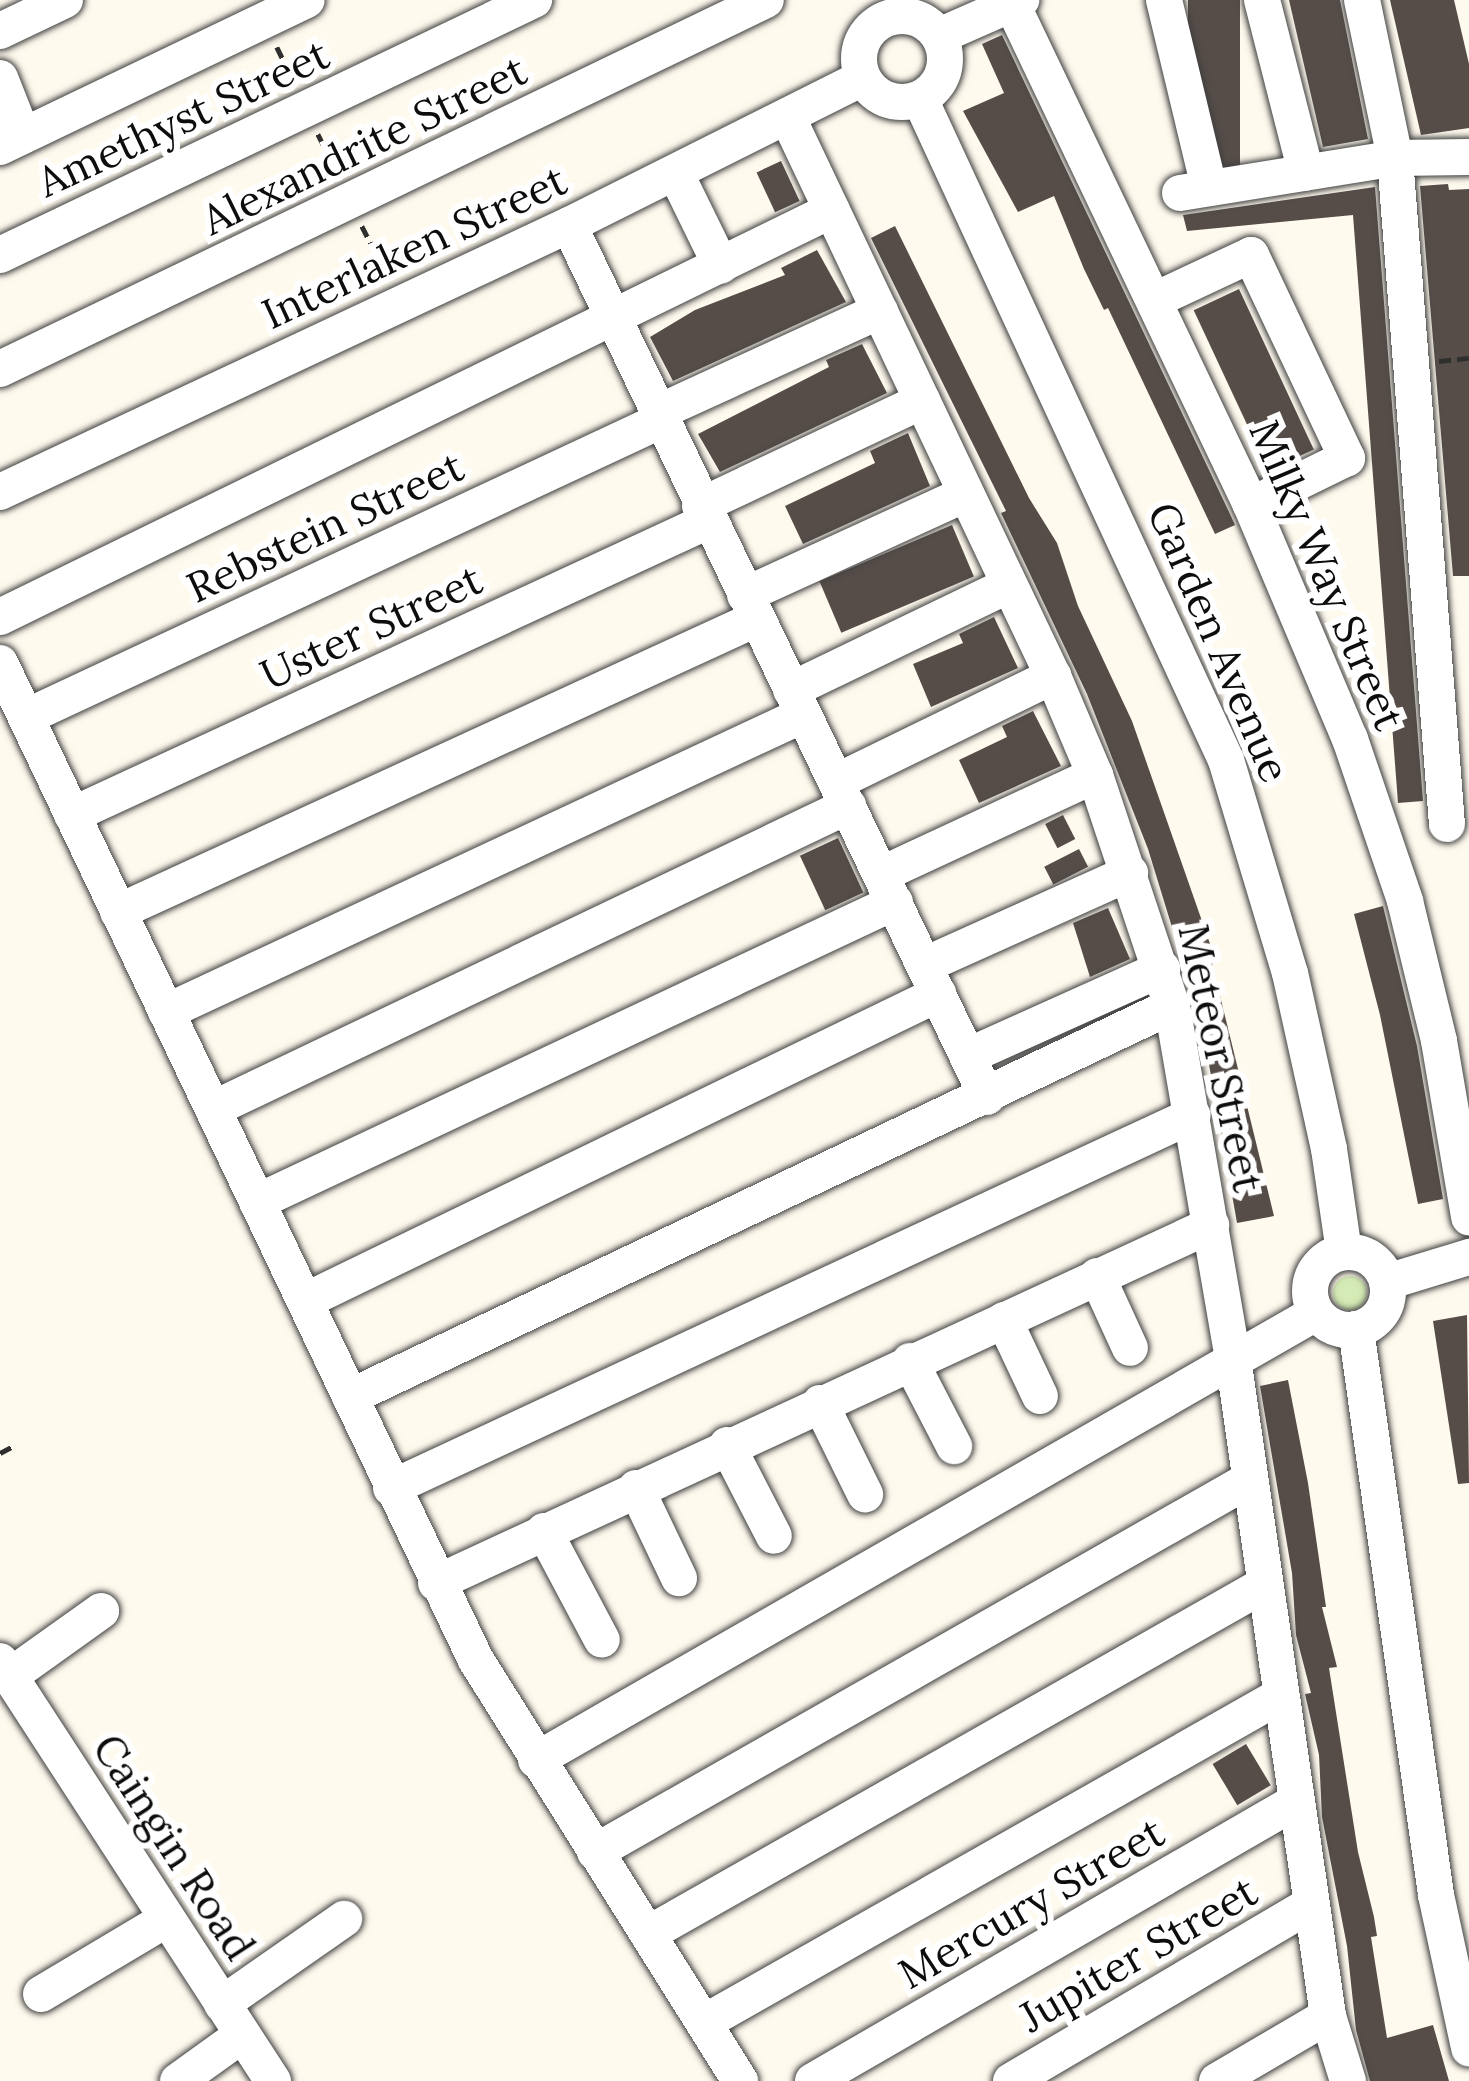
<!DOCTYPE html>
<style>
body{margin:0}
#map{position:relative;width:1469px;height:2081px;overflow:hidden;background:#fffaee;font-family:Lora,serif}
div>[style]{position:absolute}
.green>*{inset:0;background:#d5ebb5}
.round{border-radius:50%}
.building>*{inset:0;background:#564d49;transform-origin:0 0}
.path>*{height:4.5px;margin-top:-2.25px;transform-origin:0;background:repeating-linear-gradient(90deg,#2f2f2f 0 12px,transparent 0 18px)}
.roads{filter:drop-shadow(0 0 3px #404040) drop-shadow(0 0 3px #404040)}
.minor>*{height:36px;margin:-18px;padding:0 18px;transform-origin:18px;border-radius:18px;background:#fff}
.minor>.ring{margin:-18px;padding:0;box-sizing:content-box;background:none;border:36px solid #fff;border-radius:50%}
span{translate:-50% -50%;white-space:nowrap;text-align:center;line-height:1.15;-webkit-text-stroke:12px #fff;paint-order:stroke}
.street-label{font-size:42px;color:#0d0d0d}
</style>
<div id="map">
<div class="green">
<div class="round" style="left:1333px;top:1276px;width:34px;height:34px"></div>
</div>
<div class="building">
<div style="left:1188px;top:0;width:52px;height:167px"></div>
<div style="clip-path:polygon(1289px 0,1340px 0,1368px 139px,1323px 147px)"></div>
<div style="clip-path:polygon(1390px 0,1454px 0,1469px 64px,1469px 128px,1421px 135px)"></div>
<div style="clip-path:polygon(1002px 35px,1230px 514px,1235px 525px,1215px 534px,1108px 308px,1104px 310px,1084px 269px,1054px 196px,1018px 212px,963px 111px,1004px 93px,982px 44px)"></div>
<div style="left:781px;top:161px;width:44px;height:27px;rotate:65deg"></div>
<div style="clip-path:polygon(1448px 184px,1449px 190px,1469px 189px,1469px 576px,1453px 576px,1420px 186px)"></div>
<div style="clip-path:polygon(1375px 187px,1423px 801px,1398px 803px,1353px 215px,1187px 231px,1183px 215px)"></div>
<div style="clip-path:polygon(895px 226px,1029px 498px,1057px 543px,1078px 606px,1132px 721px,1216px 961px,1212px 963px,1274px 1216px,1237px 1223px,1202px 1025px,1148px 849px,1087px 694px,1001px 513px,1006px 511px,871px 238px)"></div>
<div style="clip-path:polygon(817px 250px,846px 302px,673px 381px,650px 337px,695px 310px,785px 275px,781px 268px)"></div>
<div style="left:1239px;top:289px;width:177px;height:50px;rotate:65deg"></div>
<div style="clip-path:polygon(862px 344px,887px 393px,720px 472px,698px 434px,829px 367px,826px 360px)"></div>
<div style="clip-path:polygon(908px 433px,930px 486px,803px 544px,785px 506px,875px 463px,870px 451px)"></div>
<div style="left:952px;top:525px;width:56px;height:144px;rotate:67deg"></div>
<div style="clip-path:polygon(994px 617px,1018px 668px,931px 707px,913px 664px,963px 643px,959px 634px)"></div>
<div style="clip-path:polygon(1033px 711px,1061px 766px,979px 803px,959px 760px,1007px 737px,1002px 726px)"></div>
<div style="left:1063px;top:815px;width:27px;height:20px;rotate:63deg"></div>
<div style="left:838px;top:838px;width:60px;height:42px;rotate:65deg"></div>
<div style="left:1079px;top:849px;width:20px;height:39px;rotate:63deg"></div>
<div style="clip-path:polygon(1383px 906px,1417px 1046px,1443px 1199px,1418px 1204px,1380px 1015px,1354px 914px)"></div>
<div style="clip-path:polygon(1108px 908px,1130px 959px,1090px 977px,1073px 923px)"></div>
<div style="clip-path:polygon(1467px 1315px,1469px 1483px,1458px 1484px,1433px 1321px)"></div>
<div style="clip-path:polygon(1288px 1380px,1308px 1483px,1326px 1607px,1322px 1607px,1337px 1667px,1329px 1668px,1358px 1852px,1374px 1917px,1377px 1936px,1371px 1937px,1387px 2038px,1433px 2025px,1449px 2081px,1370px 2081px,1356px 2030px,1347px 1946px,1322px 1817px,1319px 1755px,1305px 1694px,1311px 1693px,1296px 1635px,1292px 1573px,1260px 1386px)"></div>
<div style="left:1246px;top:1744px;width:48px;height:39px;rotate:59deg"></div>
</div>
<div class="path">
<div style="left:277px;top:47px;width:37px;rotate:64deg"></div>
<div style="left:318px;top:134px;width:42px;rotate:63.4deg"></div>
<div style="left:362px;top:226px;width:25px;rotate:63deg"></div>
<div style="left:1439px;top:361px;width:30px;rotate:-6deg"></div>
<div style="left:0;top:1453px;width:15px;rotate:-28deg"></div>
</div>
<div class="roads">
<div class="minor">
<div style="left:1010px;top:0;width:560px;rotate:64.49deg"></div>
<div style="left:1251px;top:505px;width:254px;rotate:67.1deg"></div>
<div style="left:1350px;top:739px;width:171px;rotate:71.2deg"></div>
<div style="left:1405px;top:901px;width:144px;rotate:76.3deg"></div>
<div style="left:1439px;top:1041px;width:179px;rotate:80.3deg"></div>
<div style="left:1164px;top:0;width:193px;rotate:76.5deg"></div>
<div style="left:1262px;top:0;width:178px;rotate:75.7deg"></div>
<div style="left:1362px;top:0;width:161px;rotate:78.2deg"></div>
<div style="left:1395px;top:158px;width:668px;rotate:85.54deg"></div>
<div class="ring" style="left:859px;top:16px;width:50px;height:50px"></div>
<div style="left:0;top:31px;width:72px;rotate:-25.5deg"></div>
<div style="left:939px;top:36px;width:90px;rotate:-23.7deg"></div>
<div style="left:0;top:78px;width:62px;rotate:68.4deg"></div>
<div style="left:920px;top:99px;width:728px;rotate:65.16deg"></div>
<div style="left:1226px;top:760px;width:222px;rotate:73.3deg"></div>
<div style="left:1290px;top:973px;width:180px;rotate:77.5deg"></div>
<div style="left:1329px;top:1149px;width:104px;rotate:81.7deg"></div>
<div style="left:788px;top:118px;width:618px;rotate:64.6deg"></div>
<div style="left:1053px;top:676px;width:108px;rotate:67deg"></div>
<div style="left:1095px;top:775px;width:243px;rotate:71.6deg"></div>
<div style="left:1172px;top:1006px;width:357px;rotate:80.2deg"></div>
<div style="left:1233px;top:1358px;width:665px;rotate:81.78deg"></div>
<div style="left:1328px;top:2016px;width:68px;rotate:72.9deg"></div>
<div style="left:0;top:147px;width:340px;rotate:-25.6deg"></div>
<div style="left:676px;top:174px;width:102px;rotate:63.9deg"></div>
<div style="left:1180px;top:193px;width:218px;rotate:-9.2deg"></div>
<div style="left:1395px;top:158px;width:74px;rotate:-0.8deg"></div>
<div style="left:569px;top:225px;width:967px;rotate:64.39deg"></div>
<div style="left:0;top:255px;width:592px;rotate:-25.53deg"></div>
<div style="left:1155px;top:300px;width:106px;rotate:-25.1deg"></div>
<div style="left:1251px;top:255px;width:225px;rotate:64.7deg"></div>
<div style="left:1347px;top:458px;width:107px;rotate:153.9deg"></div>
<div style="left:0;top:369px;width:850px;rotate:-25.72deg"></div>
<div style="left:659px;top:412px;width:243px;rotate:-24.6deg"></div>
<div style="left:0;top:492px;width:629px;rotate:-25.14deg"></div>
<div style="left:569px;top:225px;width:328px;rotate:-26.6deg"></div>
<div style="left:700px;top:506px;width:246px;rotate:-25.3deg"></div>
<div style="left:745px;top:595px;width:243px;rotate:-24.6deg"></div>
<div style="left:0;top:617px;width:926px;rotate:-26.07deg"></div>
<div style="left:0;top:663px;width:1105px;rotate:64.48deg"></div>
<div style="left:476px;top:1660px;width:497px;rotate:57.9deg"></div>
<div style="left:791px;top:690px;width:242px;rotate:-25.7deg"></div>
<div style="left:26px;top:717px;width:702px;rotate:-25.03deg"></div>
<div style="left:836px;top:782px;width:242px;rotate:-26deg"></div>
<div style="left:72px;top:815px;width:701px;rotate:-24.81deg"></div>
<div style="left:882px;top:874px;width:235px;rotate:-24.9deg"></div>
<div style="left:118px;top:912px;width:702px;rotate:-24.67deg"></div>
<div style="left:925px;top:965px;width:225px;rotate:-24.2deg"></div>
<div style="left:166px;top:1012px;width:703px;rotate:-25deg"></div>
<div style="left:968px;top:1056px;width:213px;rotate:-24.2deg"></div>
<div style="left:213px;top:1109px;width:704px;rotate:-25.51deg"></div>
<div style="left:257px;top:1202px;width:705px;rotate:-25.18deg"></div>
<div class="ring" style="left:1310px;top:1252px;width:42px;height:42px"></div>
<div style="left:1097px;top:1276px;width:79px;rotate:65.4deg"></div>
<div style="left:1387px;top:1282px;width:86px;rotate:-17deg"></div>
<div style="left:305px;top:1301px;width:704px;rotate:-25.87deg"></div>
<div style="left:1004px;top:1320px;width:84px;rotate:64.7deg"></div>
<div style="left:1356px;top:1329px;width:572px;rotate:81.95deg"></div>
<div style="left:1436px;top:1895px;width:157px;rotate:77.8deg"></div>
<div style="left:910px;top:1361px;width:96px;rotate:62.6deg"></div>
<div style="left:350px;top:1397px;width:910px;rotate:-25.44deg"></div>
<div style="left:820px;top:1403px;width:102px;rotate:63.7deg"></div>
<div style="left:727px;top:1445px;width:102px;rotate:62.7deg"></div>
<div style="left:391px;top:1488px;width:884px;rotate:-24.94deg"></div>
<div style="left:636px;top:1488px;width:100px;rotate:64.5deg"></div>
<div style="left:544px;top:1531px;width:123px;rotate:62deg"></div>
<div style="left:436px;top:1583px;width:854px;rotate:-24.79deg"></div>
<div style="left:0;top:1661px;width:501px;rotate:56.98deg"></div>
<div style="left:10px;top:1676px;width:112px;rotate:-35.5deg"></div>
<div style="left:536px;top:1760px;width:899px;rotate:-29.82deg"></div>
<div style="left:595px;top:1852px;width:752px;rotate:-29.63deg"></div>
<div style="left:648px;top:1934px;width:706px;rotate:-29.54deg"></div>
<div style="left:41px;top:1994px;width:144px;rotate:-30.8deg"></div>
<div style="left:222px;top:2004px;width:149px;rotate:-34.9deg"></div>
<div style="left:705px;top:2022px;width:659px;rotate:-29.56deg"></div>
<div style="left:178px;top:2081px;width:79px;rotate:-35.7deg"></div>
<div style="left:813px;top:2081px;width:557px;rotate:-30.06deg"></div>
<div style="left:1011px;top:2081px;width:347px;rotate:-30.5deg"></div>
<div style="left:1217px;top:2081px;width:129px;rotate:-30.4deg"></div>
</div>
</div>
<div class="street-label">
<span style="left:183px;top:118px;rotate:-25deg">Amethyst Street</span>
<span style="left:364px;top:145px;rotate:-26deg">Alexandrite Street</span>
<span style="left:414px;top:247px;rotate:-25deg">Interlaken Street</span>
<span style="left:325px;top:527px;rotate:-25deg">Rebstein Street</span>
<span style="left:1327px;top:575px;rotate:67deg">Milky Way Street</span>
<span style="left:371px;top:627px;rotate:-25deg">Uster Street</span>
<span style="left:1219px;top:642px;rotate:67deg">Garden Avenue</span>
<span style="left:1221px;top:1058px;rotate:78deg">Meteor Street</span>
<span style="left:174px;top:1847px;rotate:57deg">Caingin Road</span>
<span style="left:1031px;top:1903px;rotate:-30deg">Mercury Street</span>
<span style="left:1138px;top:1954px;rotate:-30deg">Jupiter Street</span>
</div>
</div>
